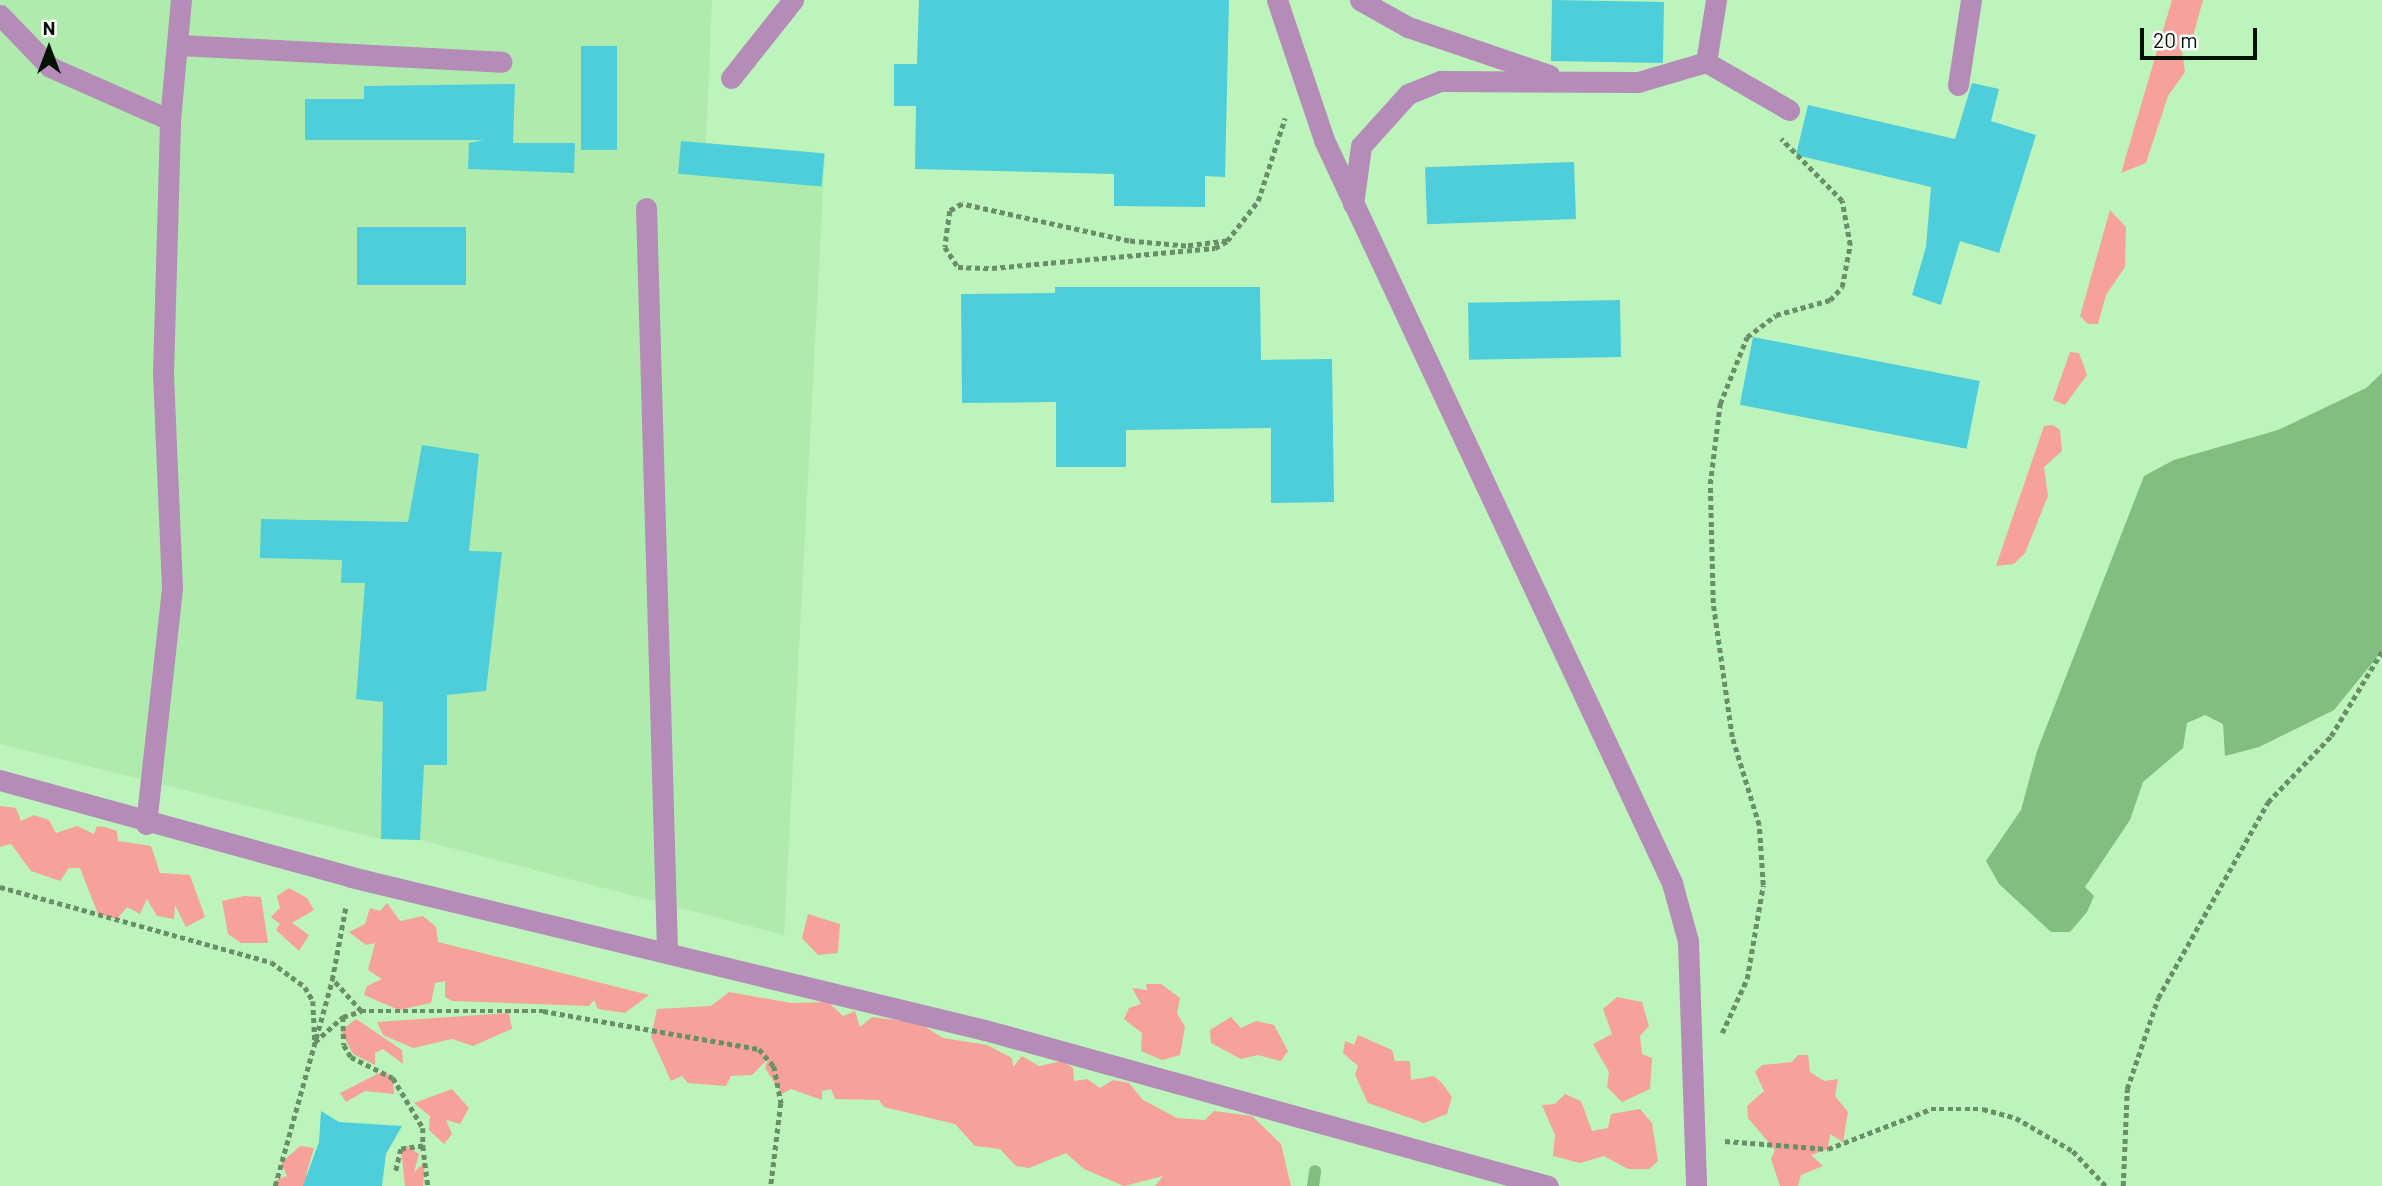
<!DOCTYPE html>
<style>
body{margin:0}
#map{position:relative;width:2382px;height:1186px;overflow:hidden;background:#bdf4bb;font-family:Barlow,sans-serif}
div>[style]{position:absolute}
.built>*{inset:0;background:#aeebad}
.green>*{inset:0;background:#f7a19b}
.water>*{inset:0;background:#80bf7e}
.stream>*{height:12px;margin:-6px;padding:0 6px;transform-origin:6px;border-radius:6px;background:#80bf7e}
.building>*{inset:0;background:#4dceda;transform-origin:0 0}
.path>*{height:4.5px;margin-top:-2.25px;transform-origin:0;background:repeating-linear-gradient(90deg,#698f68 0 5px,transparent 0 8.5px)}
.lane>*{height:21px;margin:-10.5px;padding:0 10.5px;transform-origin:10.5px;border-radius:10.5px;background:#b48cb7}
.street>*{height:21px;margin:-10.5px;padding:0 10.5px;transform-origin:10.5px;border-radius:10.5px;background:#b48cb7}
span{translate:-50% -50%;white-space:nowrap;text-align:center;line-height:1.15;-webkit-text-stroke:7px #fff;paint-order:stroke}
.north{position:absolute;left:14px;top:14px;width:70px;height:70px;-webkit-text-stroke:5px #fff;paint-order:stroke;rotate:0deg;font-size:19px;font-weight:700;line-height:28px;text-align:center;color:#011202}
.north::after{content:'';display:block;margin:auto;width:24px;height:32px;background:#011202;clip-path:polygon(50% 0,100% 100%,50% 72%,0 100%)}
.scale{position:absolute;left:2140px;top:28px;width:117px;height:32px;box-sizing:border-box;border:4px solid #011202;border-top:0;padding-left:9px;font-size:21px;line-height:24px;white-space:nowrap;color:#011202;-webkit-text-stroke:5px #fff;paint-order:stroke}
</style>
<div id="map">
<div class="built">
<div style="clip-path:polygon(0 0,712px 0,706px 143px,825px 153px,784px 935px,420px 840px,381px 839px,0 744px)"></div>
</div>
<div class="green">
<div style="clip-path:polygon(2172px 0,2203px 0,2192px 40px,2182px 51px,2185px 72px,2168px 96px,2146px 163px,2121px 173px)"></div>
<div style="clip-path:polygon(2110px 210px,2126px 227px,2125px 267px,2106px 295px,2098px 324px,2088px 324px,2080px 316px)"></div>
<div style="clip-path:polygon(2070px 352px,2079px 353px,2087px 375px,2065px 405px,2053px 400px)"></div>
<div style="clip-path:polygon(2053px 425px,2060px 430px,2062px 451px,2044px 467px,2048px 496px,2025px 553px,2014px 564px,1996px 566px,2044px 426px)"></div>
<div style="clip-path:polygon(0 806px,16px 808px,21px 821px,34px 815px,49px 820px,56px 833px,77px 826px,94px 834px,97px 826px,105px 827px,117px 831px,118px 841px,151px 846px,160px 873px,190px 875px,205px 917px,186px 927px,175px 905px,174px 919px,157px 916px,147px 899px,140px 914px,127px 907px,117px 919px,98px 914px,80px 868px,69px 868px,60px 881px,31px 871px,11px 844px,0 847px)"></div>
<div style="clip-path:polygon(289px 888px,307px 898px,314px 910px,292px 923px,309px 935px,299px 951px,276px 930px,280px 924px,271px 917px,280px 908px,277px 896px)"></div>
<div style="clip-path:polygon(244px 896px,261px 897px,268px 943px,241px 943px,228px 934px,222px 901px)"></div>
<div style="clip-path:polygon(387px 903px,400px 921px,423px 916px,436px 927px,438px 942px,649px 995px,625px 1013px,598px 1009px,594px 1000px,589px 1006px,452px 1001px,445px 997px,445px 981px,435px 983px,431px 1003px,399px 1010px,364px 995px,367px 986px,382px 979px,368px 970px,375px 943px,366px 945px,349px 932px,365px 924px,370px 908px,380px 911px)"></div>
<div style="clip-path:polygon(808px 914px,840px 924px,838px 953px,818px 955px,802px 938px)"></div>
<div style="clip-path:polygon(1146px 984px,1161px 984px,1180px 998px,1177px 1013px,1185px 1027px,1180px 1055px,1162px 1060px,1141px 1051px,1142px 1033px,1124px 1019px,1129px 1008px,1141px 1004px,1132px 988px,1147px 990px)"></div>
<div style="clip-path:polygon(729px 992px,791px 1003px,828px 1002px,843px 1016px,855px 1011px,860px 1027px,872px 1017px,919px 1023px,943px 1038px,987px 1045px,1012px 1058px,1013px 1067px,1022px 1056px,1039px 1066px,1062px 1061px,1073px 1068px,1074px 1081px,1087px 1079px,1100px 1088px,1113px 1080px,1129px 1083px,1143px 1100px,1177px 1118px,1205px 1120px,1214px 1111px,1252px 1116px,1281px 1144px,1291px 1186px,1155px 1186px,1163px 1176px,1124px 1186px,1084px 1169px,1066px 1153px,1029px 1168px,1016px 1166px,1000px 1149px,975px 1146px,955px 1124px,884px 1107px,879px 1100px,835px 1099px,831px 1089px,822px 1091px,822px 1100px,791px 1089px,782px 1094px,765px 1068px,768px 1059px,752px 1075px,731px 1076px,726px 1086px,688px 1083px,682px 1076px,671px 1081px,651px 1037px,657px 1009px,711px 1006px)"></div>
<div style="clip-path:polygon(1617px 997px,1642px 1002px,1649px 1026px,1640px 1036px,1642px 1054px,1652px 1058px,1650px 1089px,1622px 1102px,1607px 1087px,1609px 1072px,1593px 1044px,1612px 1034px,1603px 1009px)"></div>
<div style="clip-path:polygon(509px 1013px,512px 1029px,473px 1046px,452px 1039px,413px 1048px,383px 1035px,377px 1022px)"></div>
<div style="clip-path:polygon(1231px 1017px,1241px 1028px,1256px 1021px,1274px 1025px,1288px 1051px,1281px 1061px,1258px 1055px,1241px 1059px,1211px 1043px,1210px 1030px)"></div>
<div style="clip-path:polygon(356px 1019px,402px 1050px,403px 1064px,383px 1049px,375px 1053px,375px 1065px,353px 1054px,341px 1031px)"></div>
<div style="clip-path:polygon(1358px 1035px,1392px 1050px,1395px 1061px,1410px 1061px,1411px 1080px,1434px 1076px,1442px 1083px,1452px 1097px,1447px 1114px,1424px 1123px,1368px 1103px,1355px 1075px,1358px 1066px,1343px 1053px,1345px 1041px,1354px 1045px)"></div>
<div style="clip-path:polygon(1798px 1055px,1808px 1055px,1810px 1072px,1824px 1081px,1838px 1079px,1835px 1096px,1848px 1112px,1843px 1142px,1830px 1134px,1828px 1149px,1811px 1155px,1823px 1166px,1801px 1175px,1798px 1186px,1780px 1186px,1771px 1159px,1775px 1150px,1748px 1118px,1747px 1106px,1764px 1091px,1755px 1072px,1762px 1065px,1792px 1062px)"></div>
<div style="clip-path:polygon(383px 1071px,393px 1078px,394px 1094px,365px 1091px,346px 1102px,340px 1093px)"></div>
<div style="clip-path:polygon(452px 1089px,469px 1108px,460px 1124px,446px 1120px,452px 1134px,444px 1144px,429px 1130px,430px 1116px,414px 1103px)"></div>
<div style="clip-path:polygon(1565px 1094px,1581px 1101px,1592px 1131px,1608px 1128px,1611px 1114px,1640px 1109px,1652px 1123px,1658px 1161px,1649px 1169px,1628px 1169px,1604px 1156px,1580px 1163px,1553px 1156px,1555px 1135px,1542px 1105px,1555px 1104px)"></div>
<div style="clip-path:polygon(300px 1146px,314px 1148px,306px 1175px,318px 1186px,278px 1186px,276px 1180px,287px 1176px,281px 1163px)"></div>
<div style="clip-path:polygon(407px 1146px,419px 1154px,414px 1172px,425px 1162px,423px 1186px,405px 1186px,401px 1149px)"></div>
</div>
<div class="water">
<div style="clip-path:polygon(2382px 373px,2382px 651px,2334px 710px,2259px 747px,2225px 756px,2223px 724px,2205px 715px,2187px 723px,2183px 748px,2143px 782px,2130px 820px,2085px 887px,2094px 896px,2087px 912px,2070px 932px,2051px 932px,1999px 884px,1986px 861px,2021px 810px,2037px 751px,2144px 476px,2174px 460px,2278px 430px,2366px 388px)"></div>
</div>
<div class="stream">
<div style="left:1313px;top:1186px;width:15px;rotate:-82deg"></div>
</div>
<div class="building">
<div style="clip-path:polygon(919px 0,1229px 0,1225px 177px,1205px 176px,1205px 207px,1114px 206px,1114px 174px,915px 169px,916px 106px,894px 106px,894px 64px,917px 64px)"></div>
<div style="left:1552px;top:0;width:112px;height:61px;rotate:1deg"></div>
<div style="left:581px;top:46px;width:36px;height:104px"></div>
<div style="clip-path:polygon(1972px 83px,1999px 89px,1991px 121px,2036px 135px,1999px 253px,1960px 241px,1941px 305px,1912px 295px,1926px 247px,1931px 187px,1796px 155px,1808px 105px,1955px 139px)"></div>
<div style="clip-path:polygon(515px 84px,513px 143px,575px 143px,574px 173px,468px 169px,469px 143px,484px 140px,305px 140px,305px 99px,364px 99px,364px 86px)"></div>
<div style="left:681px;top:141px;width:144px;height:33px;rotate:5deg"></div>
<div style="left:1574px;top:162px;width:57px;height:149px;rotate:88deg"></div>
<div style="left:466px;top:227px;width:58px;height:109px;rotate:90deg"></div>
<div style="clip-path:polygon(1055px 287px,1260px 287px,1261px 360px,1332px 359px,1334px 502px,1271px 503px,1271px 428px,1126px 430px,1126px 467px,1056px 467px,1056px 402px,962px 403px,961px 294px,1055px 293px)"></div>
<div style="left:1620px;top:300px;width:57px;height:152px;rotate:89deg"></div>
<div style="left:1753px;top:337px;width:231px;height:69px;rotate:11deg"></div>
<div style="clip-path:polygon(422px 445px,479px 454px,469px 551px,502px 552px,486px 691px,447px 695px,447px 765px,424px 765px,420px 840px,381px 839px,383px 702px,356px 699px,365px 583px,341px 583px,342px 560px,260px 558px,261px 519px,408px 522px)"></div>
<div style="clip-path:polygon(321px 1111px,339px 1122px,402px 1126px,386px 1154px,382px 1186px,303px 1186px,319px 1142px)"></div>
</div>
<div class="path">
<div style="left:1227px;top:241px;width:41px;rotate:173deg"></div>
<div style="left:1186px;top:246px;width:57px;rotate:-175deg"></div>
<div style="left:1129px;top:241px;width:171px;rotate:-167.5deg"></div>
<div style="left:962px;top:204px;width:14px;rotate:150deg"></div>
<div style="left:950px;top:211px;width:36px;rotate:98deg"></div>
<div style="left:945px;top:247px;width:24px;rotate:57deg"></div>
<div style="left:958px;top:267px;width:34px;rotate:2deg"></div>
<div style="left:992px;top:268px;width:224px;rotate:-5.1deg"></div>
<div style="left:1215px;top:248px;width:14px;rotate:-30deg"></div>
<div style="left:1227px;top:241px;width:51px;rotate:-52.2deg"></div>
<div style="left:1258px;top:201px;width:87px;rotate:-72deg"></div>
<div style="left:0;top:887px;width:281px;rotate:15.5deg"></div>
<div style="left:271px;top:962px;width:42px;rotate:36.3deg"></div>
<div style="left:305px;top:987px;width:16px;rotate:60deg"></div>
<div style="left:313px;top:1001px;width:41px;rotate:87.2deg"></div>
<div style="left:361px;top:1011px;width:182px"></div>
<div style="left:543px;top:1011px;width:219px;rotate:10deg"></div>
<div style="left:759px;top:1049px;width:23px;rotate:49deg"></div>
<div style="left:774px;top:1066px;width:38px;rotate:79deg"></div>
<div style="left:781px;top:1103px;width:84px;rotate:96.9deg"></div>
<div style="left:343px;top:1017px;width:28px;rotate:88deg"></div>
<div style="left:344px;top:1045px;width:14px;rotate:60deg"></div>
<div style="left:351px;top:1057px;width:47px;rotate:26.6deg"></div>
<div style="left:393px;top:1078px;width:58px;rotate:59deg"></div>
<div style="left:423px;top:1128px;width:18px;rotate:90deg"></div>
<div style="left:423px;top:1146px;width:22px;rotate:172deg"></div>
<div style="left:401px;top:1149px;width:23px;rotate:103deg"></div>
<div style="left:1722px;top:1033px;width:60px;rotate:-65.2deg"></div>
<div style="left:1747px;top:979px;width:95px;rotate:-80.3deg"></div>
<div style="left:1763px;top:885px;width:60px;rotate:-93.8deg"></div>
<div style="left:1759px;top:825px;width:92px;rotate:-107.1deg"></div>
<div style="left:1732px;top:737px;width:135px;rotate:-98.1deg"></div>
<div style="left:1713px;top:603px;width:119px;rotate:-91.4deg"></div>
<div style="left:1710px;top:484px;width:81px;rotate:-82.9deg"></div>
<div style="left:1720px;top:404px;width:72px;rotate:-68.1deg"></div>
<div style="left:1747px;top:337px;width:36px;rotate:-37deg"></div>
<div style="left:1776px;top:315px;width:56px;rotate:-15.5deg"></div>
<div style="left:1830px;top:300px;width:18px;rotate:-47deg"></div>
<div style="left:1842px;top:287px;width:43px;rotate:-79.2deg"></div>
<div style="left:1850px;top:245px;width:45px;rotate:-100.3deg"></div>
<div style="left:1842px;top:201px;width:87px;rotate:-134.5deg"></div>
<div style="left:315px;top:1042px;width:38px;rotate:-42deg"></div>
<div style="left:343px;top:1017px;width:19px;rotate:-18deg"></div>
<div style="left:361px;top:1011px;width:42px;rotate:-132.1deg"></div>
<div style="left:1725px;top:1141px;width:103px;rotate:4.4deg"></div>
<div style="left:1828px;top:1149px;width:110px;rotate:-21.2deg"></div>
<div style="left:1931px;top:1109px;width:52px"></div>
<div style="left:1983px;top:1109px;width:34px;rotate:15deg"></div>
<div style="left:2016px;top:1118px;width:66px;rotate:30.1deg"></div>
<div style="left:2073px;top:1151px;width:48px;rotate:46.7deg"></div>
<div style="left:423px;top:1146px;width:40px;rotate:82.9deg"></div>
<div style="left:275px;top:1186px;width:214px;rotate:-74.5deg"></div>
<div style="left:332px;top:980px;width:76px;rotate:-79.4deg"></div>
<div style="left:2123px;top:1186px;width:97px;rotate:-87.6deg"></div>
<div style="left:2127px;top:1089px;width:96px;rotate:-71.2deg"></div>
<div style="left:2158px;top:998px;width:225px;rotate:-60.7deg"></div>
<div style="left:2268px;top:802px;width:91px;rotate:-46.3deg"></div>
<div style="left:2331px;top:736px;width:99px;rotate:-59deg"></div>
</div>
<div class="lane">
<div style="left:1277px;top:0;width:148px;rotate:71.4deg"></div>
<div style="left:1324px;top:140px;width:820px;rotate:64.9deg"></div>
<div style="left:1672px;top:883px;width:60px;rotate:74.6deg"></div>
<div style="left:1688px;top:941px;width:245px;rotate:88.1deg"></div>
<div style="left:1360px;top:0;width:55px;rotate:29.4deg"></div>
<div style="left:1408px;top:27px;width:149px;rotate:18.8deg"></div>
<div style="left:0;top:15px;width:72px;rotate:46.1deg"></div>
<div style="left:50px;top:67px;width:131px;rotate:23.8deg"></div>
<div style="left:180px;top:45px;width:322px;rotate:3deg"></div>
<div style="left:1706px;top:62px;width:63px;rotate:-80.8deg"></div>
<div style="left:731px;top:78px;width:100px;rotate:-51.5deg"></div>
<div style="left:1958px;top:85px;width:86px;rotate:-81.3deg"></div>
<div style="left:1353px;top:204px;width:59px;rotate:-82.1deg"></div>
<div style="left:1361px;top:146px;width:70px;rotate:-47.9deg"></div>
<div style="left:1408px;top:94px;width:35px;rotate:-22deg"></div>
<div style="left:1441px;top:81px;width:197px;rotate:0.3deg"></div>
<div style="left:1638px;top:82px;width:71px;rotate:-16.4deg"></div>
<div style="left:1706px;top:62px;width:96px;rotate:30deg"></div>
<div style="left:646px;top:208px;width:742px;rotate:88.38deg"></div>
<div style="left:146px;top:824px;width:237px;rotate:-83.7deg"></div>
<div style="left:172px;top:588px;width:214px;rotate:-92.4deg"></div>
<div style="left:163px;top:374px;width:254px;rotate:-88.4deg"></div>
<div style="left:170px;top:120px;width:121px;rotate:-84.8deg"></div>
</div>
<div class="street">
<div style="left:0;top:780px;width:364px;rotate:15.4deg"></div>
<div style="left:351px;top:877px;width:652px;rotate:13.57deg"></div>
<div style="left:985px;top:1030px;width:584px;rotate:15.49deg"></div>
</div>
<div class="north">N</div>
<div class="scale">20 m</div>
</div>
